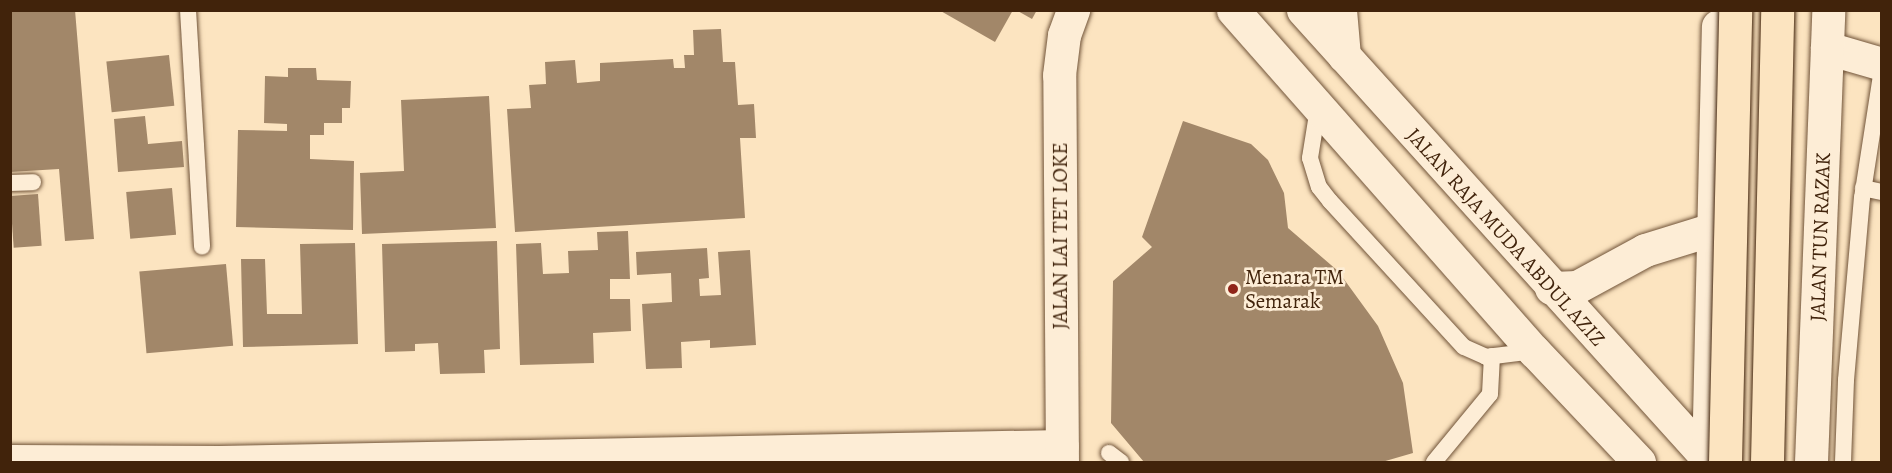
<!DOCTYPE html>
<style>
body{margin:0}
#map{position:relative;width:1892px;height:473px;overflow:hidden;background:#fce4c0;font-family:Alegreya,serif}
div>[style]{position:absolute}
.building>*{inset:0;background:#a28769;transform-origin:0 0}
.roads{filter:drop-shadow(0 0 2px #705338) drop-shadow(0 0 2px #705338)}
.service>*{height:16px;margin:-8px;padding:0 8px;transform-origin:8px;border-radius:8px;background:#fdedd6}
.minor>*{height:33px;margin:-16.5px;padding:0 16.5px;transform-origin:16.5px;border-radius:16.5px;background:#fdedd6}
.tertiary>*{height:33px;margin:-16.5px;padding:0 16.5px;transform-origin:16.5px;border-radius:16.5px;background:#fdedd6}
.secondary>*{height:33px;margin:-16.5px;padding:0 16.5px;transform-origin:16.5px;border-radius:16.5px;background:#fdedd6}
.bridges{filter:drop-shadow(0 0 2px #41230b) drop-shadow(0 0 2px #41230b)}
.primary-bridge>*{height:33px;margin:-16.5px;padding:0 16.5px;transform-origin:16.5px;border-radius:16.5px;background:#fce4c0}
.dots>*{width:16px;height:16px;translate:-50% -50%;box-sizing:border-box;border:3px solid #fdedd6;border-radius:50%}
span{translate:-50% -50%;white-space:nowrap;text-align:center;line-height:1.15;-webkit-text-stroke:5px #fdedd6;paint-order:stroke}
.street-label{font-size:21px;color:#41230b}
.poi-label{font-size:21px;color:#41230b}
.left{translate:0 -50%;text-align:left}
.frame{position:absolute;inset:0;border:12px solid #41230b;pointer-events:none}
</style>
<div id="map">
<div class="building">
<div style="clip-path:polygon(10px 10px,75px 10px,94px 239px,65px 241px,59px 169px,10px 172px)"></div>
<div style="clip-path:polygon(939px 10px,1013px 10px,995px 42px)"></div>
<div style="clip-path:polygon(1016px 10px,1037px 10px,1032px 19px)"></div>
<div style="clip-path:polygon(721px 29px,723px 62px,735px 62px,738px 105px,754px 104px,756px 138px,740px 138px,745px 218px,515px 232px,507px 109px,531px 108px,529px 85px,546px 84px,545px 62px,575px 60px,577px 83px,600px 81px,600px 63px,673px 59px,674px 68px,685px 68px,684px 55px,694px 55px,693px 30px)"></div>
<div style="left:169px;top:55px;width:51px;height:63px;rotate:84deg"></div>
<div style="clip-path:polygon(288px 68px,316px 68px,317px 80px,351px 81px,350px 108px,342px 108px,342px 123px,324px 123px,324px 135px,310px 135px,310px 159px,354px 161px,353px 230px,236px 227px,238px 130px,287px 131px,287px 124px,264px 123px,265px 76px,288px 77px)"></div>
<div style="clip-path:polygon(489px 96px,496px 228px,362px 234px,360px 173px,404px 171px,401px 100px)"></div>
<div style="clip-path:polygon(145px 116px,148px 144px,182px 141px,184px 167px,118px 172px,114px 119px)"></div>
<div style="clip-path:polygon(1183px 121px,1251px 144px,1268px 160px,1284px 193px,1288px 228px,1338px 271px,1378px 326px,1403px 383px,1413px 453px,1382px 462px,1144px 462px,1111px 423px,1113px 281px,1152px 247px,1142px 237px)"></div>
<div style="left:172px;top:188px;width:47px;height:46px;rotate:85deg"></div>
<div style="left:38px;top:194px;width:52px;height:28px;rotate:86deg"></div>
<div style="clip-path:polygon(628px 231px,630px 279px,610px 279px,610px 299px,630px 299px,631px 331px,593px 333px,594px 363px,520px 365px,516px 244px,541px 243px,543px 274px,569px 273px,568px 251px,598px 250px,597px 232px)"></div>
<div style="clip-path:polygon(497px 241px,500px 349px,484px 350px,485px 373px,440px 374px,438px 343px,415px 344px,415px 351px,385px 352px,382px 244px)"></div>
<div style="clip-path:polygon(355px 243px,358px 344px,243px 347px,241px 259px,265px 259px,267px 314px,302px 314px,300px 244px)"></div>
<div style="clip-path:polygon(707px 248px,709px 278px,699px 279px,700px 296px,721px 295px,718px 252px,750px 250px,756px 345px,710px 348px,710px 340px,681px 342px,682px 368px,646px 369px,642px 304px,672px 302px,671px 273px,637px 275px,636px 252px)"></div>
<div style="left:226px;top:264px;width:82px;height:87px;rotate:85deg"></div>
</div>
<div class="roads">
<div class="service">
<div style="left:188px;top:10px;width:237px;rotate:86.6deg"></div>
<div style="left:1318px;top:108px;width:51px;rotate:99.1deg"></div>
<div style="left:1310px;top:158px;width:30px;rotate:73deg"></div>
<div style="left:1319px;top:187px;width:18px;rotate:52deg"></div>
<div style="left:1330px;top:201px;width:198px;rotate:47.5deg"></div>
<div style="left:1464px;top:347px;width:24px;rotate:24deg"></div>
<div style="left:1486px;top:357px;width:48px;rotate:-7.1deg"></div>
<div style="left:10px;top:183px;width:23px;rotate:-2deg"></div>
<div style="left:1863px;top:188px;width:19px;rotate:12deg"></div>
<div style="left:1109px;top:453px;width:15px;rotate:37deg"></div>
<div style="left:1434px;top:462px;width:88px;rotate:-50.5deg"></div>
<div style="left:1490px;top:394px;width:38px;rotate:-87deg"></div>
<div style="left:1843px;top:462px;width:82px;rotate:-87.9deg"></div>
<div style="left:1846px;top:380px;width:183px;rotate:-85deg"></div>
<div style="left:1862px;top:198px;width:131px;rotate:-81.2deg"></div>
</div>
<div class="minor">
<div style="left:10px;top:461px;width:209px;rotate:0.3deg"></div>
<div style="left:219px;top:462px;width:843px;rotate:-1.09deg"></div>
<div style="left:1062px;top:462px;width:387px;rotate:-90.4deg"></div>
<div style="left:1059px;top:75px;width:40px;rotate:-82.9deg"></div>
<div style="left:1064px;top:35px;width:27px;rotate:-70deg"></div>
</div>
<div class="tertiary">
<div style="left:1827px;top:48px;width:57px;rotate:16.2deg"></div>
</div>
<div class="secondary">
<div style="left:1233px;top:10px;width:455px;rotate:48.6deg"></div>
<div style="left:1534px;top:351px;width:153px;rotate:46.6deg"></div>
<div style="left:1303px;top:10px;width:609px;rotate:47.93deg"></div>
<div style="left:1340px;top:10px;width:46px;rotate:85deg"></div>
<div style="left:1551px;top:288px;width:26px;rotate:-2deg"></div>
<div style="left:1577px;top:287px;width:77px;rotate:-28.6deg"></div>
<div style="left:1645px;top:250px;width:71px;rotate:-17.2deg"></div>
<div style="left:1708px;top:462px;width:436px;rotate:-88.7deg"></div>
<div style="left:1811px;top:462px;width:452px;rotate:-87.8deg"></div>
</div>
</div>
<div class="bridges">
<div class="primary-bridge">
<div style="left:1725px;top:462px;width:452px;rotate:-88.7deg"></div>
<div style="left:1767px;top:462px;width:452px;rotate:-88.7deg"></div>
</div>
</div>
<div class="dots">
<div style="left:1233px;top:289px;background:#8f2418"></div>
</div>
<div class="street-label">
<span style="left:1060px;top:236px;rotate:-90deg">JALAN LAI TET LOKE</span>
<span style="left:1506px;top:237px;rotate:48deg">JALAN RAJA MUDA ABDUL AZIZ</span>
<span style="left:1820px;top:237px;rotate:-88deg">JALAN TUN RAZAK</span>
</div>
<div class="poi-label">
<span class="left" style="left:1245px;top:289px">Menara TM<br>Semarak</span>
</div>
<div class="frame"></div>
</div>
